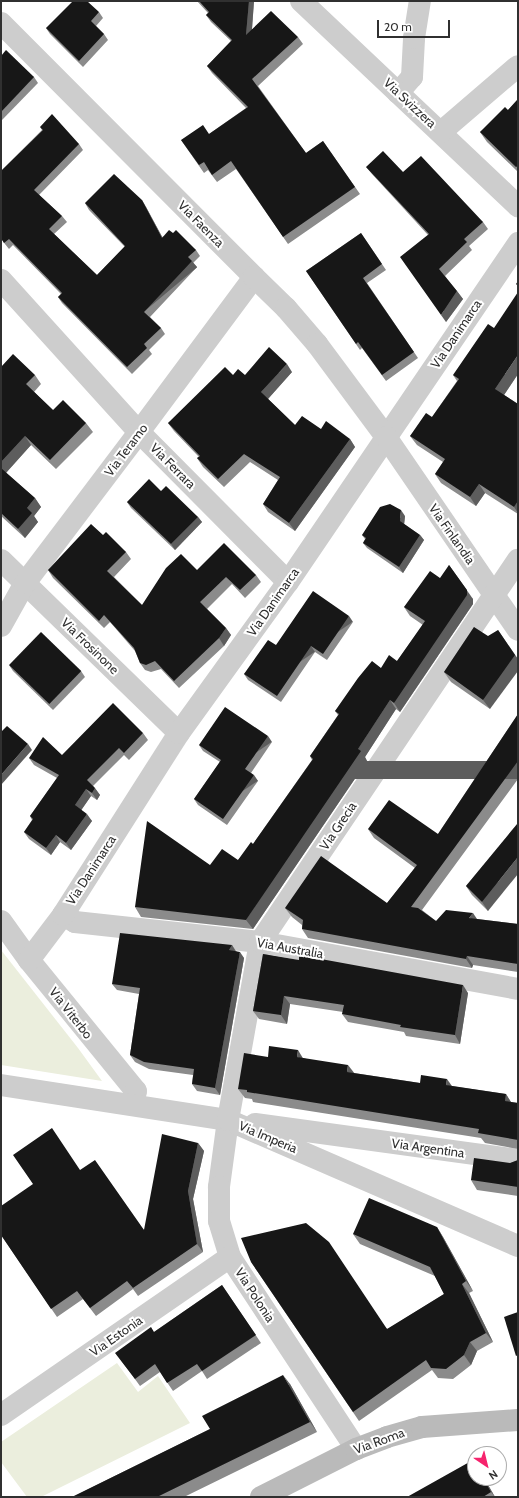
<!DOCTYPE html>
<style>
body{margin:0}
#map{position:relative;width:519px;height:1498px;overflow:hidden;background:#fff;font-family:Cabin,sans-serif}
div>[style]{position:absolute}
.green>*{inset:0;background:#ebeedd}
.minor>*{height:22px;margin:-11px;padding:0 11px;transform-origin:11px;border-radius:11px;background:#cdcdcd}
.tertiary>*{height:22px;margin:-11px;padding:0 11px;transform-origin:11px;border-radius:11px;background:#cdcdcd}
.secondary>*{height:22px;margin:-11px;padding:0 11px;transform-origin:11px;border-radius:11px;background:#bababa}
.wall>*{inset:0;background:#8b8b8b}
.shaded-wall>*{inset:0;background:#5d5d5d;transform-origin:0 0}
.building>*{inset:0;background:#171717;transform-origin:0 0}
span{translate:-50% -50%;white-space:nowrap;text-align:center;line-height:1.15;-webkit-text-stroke:4px #fff;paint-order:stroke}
.street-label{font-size:13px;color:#303030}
.frame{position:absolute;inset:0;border:2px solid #303030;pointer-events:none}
.north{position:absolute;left:467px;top:1446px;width:40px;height:40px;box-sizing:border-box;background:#fff;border:1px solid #acacac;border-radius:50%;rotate:145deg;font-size:11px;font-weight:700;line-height:16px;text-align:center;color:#303030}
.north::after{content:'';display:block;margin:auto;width:14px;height:18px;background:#f6236d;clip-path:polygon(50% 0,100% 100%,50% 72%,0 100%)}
.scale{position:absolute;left:377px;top:20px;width:73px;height:18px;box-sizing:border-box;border:2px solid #303030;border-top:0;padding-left:5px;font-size:12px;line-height:14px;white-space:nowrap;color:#303030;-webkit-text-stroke:3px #fff;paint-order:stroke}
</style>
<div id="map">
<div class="green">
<div style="clip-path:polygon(1px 950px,78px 1048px,102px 1081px,1px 1065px)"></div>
<div style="clip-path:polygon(117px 1363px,138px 1392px,158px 1376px,190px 1423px,41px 1497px,27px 1497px,1px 1462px,1px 1442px)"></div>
</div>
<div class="minor">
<div style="left:301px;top:1px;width:299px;rotate:43.4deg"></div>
<div style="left:1px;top:23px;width:359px;rotate:45.1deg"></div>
<div style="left:398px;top:93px;width:21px;rotate:-49deg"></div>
<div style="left:412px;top:77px;width:39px;rotate:-87deg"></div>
<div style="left:414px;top:38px;width:37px;rotate:-81deg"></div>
<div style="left:441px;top:132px;width:101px;rotate:-40.6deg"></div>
<div style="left:1px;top:560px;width:248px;rotate:44.2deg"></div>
<div style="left:494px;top:595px;width:42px;rotate:55.6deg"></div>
<div style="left:1px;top:626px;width:49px;rotate:-60.8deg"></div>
<div style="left:25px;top:583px;width:189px;rotate:-52.9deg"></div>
<div style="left:139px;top:432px;width:211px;rotate:45.2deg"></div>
<div style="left:63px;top:915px;width:14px;rotate:30deg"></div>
<div style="left:75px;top:922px;width:186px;rotate:6.2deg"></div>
<div style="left:260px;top:942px;width:262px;rotate:10.3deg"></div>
<div style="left:1px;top:921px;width:48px;rotate:54.3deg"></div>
<div style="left:29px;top:960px;width:169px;rotate:50.8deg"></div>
<div style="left:136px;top:1091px;width:14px;rotate:102deg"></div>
<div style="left:29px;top:960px;width:56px;rotate:-52.9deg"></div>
<div style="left:63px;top:915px;width:216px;rotate:-57.5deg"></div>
<div style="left:179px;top:733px;width:186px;rotate:-54.2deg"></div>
<div style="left:288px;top:582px;width:410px;rotate:-55.8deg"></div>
<div style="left:228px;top:1120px;width:68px;rotate:97.7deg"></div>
<div style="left:219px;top:1187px;width:34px;rotate:90deg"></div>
<div style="left:219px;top:1221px;width:38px;rotate:73deg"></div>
<div style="left:230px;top:1257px;width:230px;rotate:56.7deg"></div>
<div style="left:1px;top:1415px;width:278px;rotate:-34.6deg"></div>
</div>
<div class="tertiary">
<div style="left:1px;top:280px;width:205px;rotate:47.8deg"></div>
<div style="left:139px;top:432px;width:193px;rotate:-53.4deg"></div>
<div style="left:254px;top:277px;width:45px;rotate:44.1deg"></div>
<div style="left:286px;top:308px;width:48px;rotate:49.3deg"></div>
<div style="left:317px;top:344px;width:116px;rotate:53.4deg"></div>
<div style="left:386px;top:437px;width:191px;rotate:55.6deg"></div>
<div style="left:1px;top:1085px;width:230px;rotate:8.8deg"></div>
<div style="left:228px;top:1120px;width:316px;rotate:23.5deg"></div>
<div style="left:228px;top:1120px;width:181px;rotate:-79.8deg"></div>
<div style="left:260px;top:942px;width:461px;rotate:-56deg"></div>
<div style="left:255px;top:1124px;width:265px;rotate:7.8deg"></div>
</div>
<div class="secondary">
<div style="left:261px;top:1497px;width:106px;rotate:-26.8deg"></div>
<div style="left:356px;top:1449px;width:33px;rotate:-21deg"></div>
<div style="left:387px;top:1437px;width:36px;rotate:-16deg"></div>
<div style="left:422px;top:1427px;width:96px;rotate:-4.2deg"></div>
</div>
<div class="wall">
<div style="clip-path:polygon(197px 1px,254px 1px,252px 29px,298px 37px,303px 44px,258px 86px,306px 153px,323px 141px,360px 194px,288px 244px,236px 169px,217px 182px,208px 170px,204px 173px,181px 140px,209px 134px,246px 108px,212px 73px,207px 66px,231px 41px,211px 22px,206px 15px,208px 13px)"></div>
<div style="clip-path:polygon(99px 12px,103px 18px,96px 26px,104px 34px,108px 40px,83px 67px,50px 34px,46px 28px)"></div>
<div style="clip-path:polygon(1px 56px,34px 77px,38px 83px,2px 120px,1px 119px)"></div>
<div style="clip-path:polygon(518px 99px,518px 172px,487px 142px,480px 132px,508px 110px)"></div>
<div style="clip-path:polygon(40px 127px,79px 144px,83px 150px,39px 195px,62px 216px,67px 222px,54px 234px,97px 275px,125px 247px,89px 210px,85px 203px,142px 200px,146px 207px,162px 237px,173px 233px,196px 250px,200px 256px,193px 263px,197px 267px,150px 317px,161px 328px,165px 334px,149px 350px,152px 354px,132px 374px,62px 303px,58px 297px,61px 294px,13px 245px,9px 249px,1px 239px,2px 170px,42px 130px)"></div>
<div style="clip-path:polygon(366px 167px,403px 172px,483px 222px,488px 229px,469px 246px,472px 250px,445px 276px,463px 299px,446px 322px,428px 235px,372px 174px)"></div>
<div style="clip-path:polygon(361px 233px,386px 270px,367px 283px,418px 358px,386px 381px,362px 348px,360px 350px,306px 271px)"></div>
<div style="clip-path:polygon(1px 367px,35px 375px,41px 384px,34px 392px,53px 410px,86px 423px,93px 432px,56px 469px,31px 445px,6px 473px,35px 498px,41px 507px,34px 516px,38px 522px,25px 538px,1px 516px)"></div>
<div style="clip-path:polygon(292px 372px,268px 399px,295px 425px,321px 429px,350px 439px,355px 447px,295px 531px,268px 512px,263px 504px,278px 480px,250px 462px,224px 487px,203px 467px,197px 458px,199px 457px,174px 431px,168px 423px,233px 375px,245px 375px)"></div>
<div style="clip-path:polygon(518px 374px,504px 395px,518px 404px,518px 514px,485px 493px,476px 506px,441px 483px,435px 474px,443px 462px,417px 445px,410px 436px,432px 417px,457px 381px,453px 375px)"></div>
<div style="clip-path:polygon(161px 491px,198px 517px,202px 522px,175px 550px,131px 508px,127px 502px)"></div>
<div style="clip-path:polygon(405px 516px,404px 524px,420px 535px,424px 540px,403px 573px,367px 548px,363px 543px,365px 539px,362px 535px)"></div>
<div style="clip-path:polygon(103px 535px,126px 552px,131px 559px,114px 577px,142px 605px,197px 570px,256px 575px,261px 582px,245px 598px,232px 584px,207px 609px,226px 628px,231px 635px,224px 646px,179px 688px,161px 669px,151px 672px,145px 670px,140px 663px,135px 651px,110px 622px,104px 628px,53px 578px,48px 570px)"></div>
<div style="clip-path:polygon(440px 578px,473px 599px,473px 604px,400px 712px,396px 709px,365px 757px,367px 761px,253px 929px,141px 917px,135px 907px,210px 865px,238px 860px,253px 844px,312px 760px,310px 756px,338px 715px,335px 711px,381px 668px,397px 661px,423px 625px,410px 616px,404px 607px)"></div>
<div style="clip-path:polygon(353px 622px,327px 660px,315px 652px,281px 702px,248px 680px,244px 674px,276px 645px)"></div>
<div style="clip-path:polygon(474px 627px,490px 709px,451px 682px,444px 672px)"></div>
<div style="clip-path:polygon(9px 665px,81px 671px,85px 677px,53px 710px,13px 671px)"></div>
<div style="clip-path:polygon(518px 714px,518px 779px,422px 910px,436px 921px,477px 919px,518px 924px,518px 972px,473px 965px,472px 968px,308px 938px,302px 929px,302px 925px,292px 917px,285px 908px,387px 903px,415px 868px,374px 838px,368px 829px,438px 834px)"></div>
<div style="clip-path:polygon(143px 733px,148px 740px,129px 760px,124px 755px,93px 786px,100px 795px,97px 800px,91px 796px,81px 810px,92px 821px,71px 850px,60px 842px,51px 855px,29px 839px,24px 832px,32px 820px,30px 816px,57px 778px,34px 765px,29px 758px,62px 755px)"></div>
<div style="clip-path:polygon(272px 742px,251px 773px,258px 781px,227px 825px,198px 805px,194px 799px,220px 762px,203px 751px,199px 745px)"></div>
<div style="clip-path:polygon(518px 823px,488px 911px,472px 895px,466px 886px)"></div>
<div style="clip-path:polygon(232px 945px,236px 951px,244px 958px,220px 1095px,197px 1091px,192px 1084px,193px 1075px,149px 1069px,135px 1062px,130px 1055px,139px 994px,117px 990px,112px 984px)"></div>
<div style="clip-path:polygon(263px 954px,468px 993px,460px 1044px,406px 1036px,404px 1032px,348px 1022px,342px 1014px,343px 1012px,290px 1004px,287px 1024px,259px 1019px,253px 1011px)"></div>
<div style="clip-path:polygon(303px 1058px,354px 1073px,420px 1083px,451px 1086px,506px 1094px,511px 1102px,518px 1103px,518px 1149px,485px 1143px,481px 1138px,253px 1102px,252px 1099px,245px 1098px,238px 1089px)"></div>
<div style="clip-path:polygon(198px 1143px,204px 1151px,193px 1199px,203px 1252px,138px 1296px,133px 1289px,96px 1316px,83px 1299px,57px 1317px,1px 1235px,81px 1170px,144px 1230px)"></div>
<div style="clip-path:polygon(518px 1160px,518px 1196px,477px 1190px,471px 1180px)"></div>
<div style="clip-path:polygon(437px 1227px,443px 1237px,473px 1291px,469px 1293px,493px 1342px,477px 1351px,471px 1365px,453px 1379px,438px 1378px,432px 1370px,359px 1421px,251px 1262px,388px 1329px,444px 1294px,435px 1276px,360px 1244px,353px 1234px)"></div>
<div style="clip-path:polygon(222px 1285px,261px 1343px,207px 1379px,202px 1371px,173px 1391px,160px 1372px,140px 1386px,121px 1360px,154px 1332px)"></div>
<div style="clip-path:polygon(290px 1384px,317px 1432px,184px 1497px,72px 1497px,210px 1429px)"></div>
<div style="clip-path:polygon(475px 1478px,484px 1478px,495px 1497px,407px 1497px)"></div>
</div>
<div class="shaded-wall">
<div style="clip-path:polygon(249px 1px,254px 1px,251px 42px,246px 35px)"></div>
<div style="clip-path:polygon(142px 200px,146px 207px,166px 244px,162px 238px)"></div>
<div style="left:192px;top:261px;width:8px;height:70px;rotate:50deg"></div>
<div style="clip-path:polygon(457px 291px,463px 299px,446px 322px,441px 315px)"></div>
<div style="clip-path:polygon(518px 355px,518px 374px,502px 398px,495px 389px)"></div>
<div style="clip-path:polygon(287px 364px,292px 372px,267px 400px,261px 392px)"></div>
<div style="clip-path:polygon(25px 436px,31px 445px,4px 475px,1px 470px,1px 462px)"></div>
<div style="clip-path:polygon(350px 439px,355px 447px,295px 531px,289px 523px)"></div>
<div style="clip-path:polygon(479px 484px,485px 493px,476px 506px,470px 497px)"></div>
<div style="clip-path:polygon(35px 498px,41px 507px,34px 516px,38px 522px,25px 538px,18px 529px,27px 508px)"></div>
<div style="clip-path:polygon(518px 501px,518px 513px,514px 507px)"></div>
<div style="clip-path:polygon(401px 510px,405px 516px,404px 526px,400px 521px)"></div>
<div style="clip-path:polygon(198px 517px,202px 522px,175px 550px,171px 544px)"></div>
<div style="clip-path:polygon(420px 535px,424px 540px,403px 573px,399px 567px)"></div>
<div style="clip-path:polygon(449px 565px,473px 599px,473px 604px,400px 712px,394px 703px)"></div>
<div style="left:349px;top:616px;width:7px;height:46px;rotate:56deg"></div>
<div style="clip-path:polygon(226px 628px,231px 635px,224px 646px,219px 638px)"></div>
<div style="clip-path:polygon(498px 630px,518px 659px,518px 671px,490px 709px,483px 700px)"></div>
<div style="left:311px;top:646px;width:7px;height:60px;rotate:56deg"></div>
<div style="clip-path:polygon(390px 700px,396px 709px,365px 757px,367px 761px,253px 929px,246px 920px)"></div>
<div style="left:268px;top:736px;width:7px;height:40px;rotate:56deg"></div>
<div style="clip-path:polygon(28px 744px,32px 750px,1px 785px,1px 775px)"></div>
<div style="left:518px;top:761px;width:18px;height:181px;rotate:90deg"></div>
<div style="left:254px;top:775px;width:7px;height:54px;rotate:56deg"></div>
<div style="clip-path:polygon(95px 788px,100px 795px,97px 800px,92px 793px)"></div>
<div style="clip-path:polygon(86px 789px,91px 796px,80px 812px,75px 805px)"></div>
<div style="clip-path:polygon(87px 814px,92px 821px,71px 850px,66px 843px)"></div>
<div style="clip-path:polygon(56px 835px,60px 842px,51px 855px,46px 848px)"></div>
<div style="clip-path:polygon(518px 857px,518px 874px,488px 911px,482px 902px)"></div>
<div style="clip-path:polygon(473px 913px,479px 922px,469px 918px)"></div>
<div style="clip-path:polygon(232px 945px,236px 952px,229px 950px)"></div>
<div style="clip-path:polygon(240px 952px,244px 958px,220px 1095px,215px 1088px)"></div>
<div style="clip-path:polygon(467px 956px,473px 965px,472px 968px,466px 959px)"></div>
<div style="clip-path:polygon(463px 985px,468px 993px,460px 1044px,455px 1035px)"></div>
<div style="clip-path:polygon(284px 996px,290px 1004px,287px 1024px,281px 1015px)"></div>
<div style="clip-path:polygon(298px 1050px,304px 1060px,297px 1057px)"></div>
<div style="clip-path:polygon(348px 1065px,355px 1074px,347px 1072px)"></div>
<div style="clip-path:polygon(447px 1079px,454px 1089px,446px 1085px)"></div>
<div style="clip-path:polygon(506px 1094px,512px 1104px,505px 1101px)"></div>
<div style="clip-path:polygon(198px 1143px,204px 1151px,193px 1199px,203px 1252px,197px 1244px,188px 1191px)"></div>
<div style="clip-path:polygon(437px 1227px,443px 1237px,473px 1291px,466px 1281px)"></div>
<div style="clip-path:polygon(462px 1284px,469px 1293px,493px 1342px,486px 1333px)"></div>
<div style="clip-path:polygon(470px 1342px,477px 1351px,471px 1365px,464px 1355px)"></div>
<div style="clip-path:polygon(283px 1375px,290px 1384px,317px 1432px,310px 1422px)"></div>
<div style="clip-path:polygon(483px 1478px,484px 1478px,495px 1497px,491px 1492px)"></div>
</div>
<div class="building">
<div style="clip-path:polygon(73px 1px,87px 1px,99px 12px,91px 21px,104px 34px,79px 61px,46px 28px)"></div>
<div style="clip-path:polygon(199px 1px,249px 1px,246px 35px,271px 11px,298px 37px,252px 79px,306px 153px,323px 141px,355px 187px,283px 237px,231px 161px,212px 175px,204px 162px,199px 165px,181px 140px,203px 125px,209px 134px,248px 107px,207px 66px,232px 40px,206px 15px,209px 12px)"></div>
<div style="clip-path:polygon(6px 50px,34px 77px,1px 112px,1px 56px)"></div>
<div style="clip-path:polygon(518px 99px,518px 166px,516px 167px,480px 132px,505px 107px,508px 110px)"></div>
<div style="clip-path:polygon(52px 114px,79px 144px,34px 190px,62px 216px,49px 229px,97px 275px,125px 246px,85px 203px,114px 174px,142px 200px,162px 238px,169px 230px,173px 233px,176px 230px,196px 250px,188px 257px,192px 261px,144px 312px,161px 328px,144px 344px,147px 348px,127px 367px,58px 297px,62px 293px,9px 239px,4px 243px,1px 238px,1px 170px,2px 170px,43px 130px,40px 127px)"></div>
<div style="clip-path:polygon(383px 151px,403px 172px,421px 156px,483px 222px,464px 239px,467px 242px,439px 269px,457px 291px,441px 315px,400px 257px,429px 234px,366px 167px)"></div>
<div style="clip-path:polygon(361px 233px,382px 264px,363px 278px,414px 352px,382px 375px,358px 342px,356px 344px,306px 271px)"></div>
<div style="clip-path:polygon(518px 281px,518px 286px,516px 284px)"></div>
<div style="clip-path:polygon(518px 292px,518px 355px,495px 389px,518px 404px,518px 501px,514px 507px,479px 484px,470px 497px,435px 474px,445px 459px,410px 436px,426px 413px,432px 417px,459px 379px,453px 375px,488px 324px,494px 328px)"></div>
<div style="clip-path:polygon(269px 347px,287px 364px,261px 392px,295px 425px,302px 416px,321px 429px,326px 421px,350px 439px,289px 523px,263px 504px,280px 477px,244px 454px,218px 479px,197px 458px,200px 456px,168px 423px,225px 367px,233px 375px,238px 369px,245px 375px)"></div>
<div style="clip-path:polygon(13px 354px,35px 375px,26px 384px,53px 410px,63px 400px,86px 423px,50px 460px,25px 436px,1px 462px,1px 367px)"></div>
<div style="clip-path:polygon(1px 468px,35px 498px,27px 508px,32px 513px,18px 529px,1px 513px)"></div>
<div style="clip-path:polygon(149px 479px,161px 491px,166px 486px,198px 517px,171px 544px,127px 502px)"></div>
<div style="clip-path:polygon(390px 504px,401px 510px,400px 521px,420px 535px,399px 567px,363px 543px,366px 538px,362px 535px,380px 507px)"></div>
<div style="clip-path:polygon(91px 524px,103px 535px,106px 532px,126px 552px,107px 571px,142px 605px,166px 568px,181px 554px,197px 570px,224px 543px,256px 575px,240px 590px,226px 577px,200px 602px,226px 628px,219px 638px,174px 681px,155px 661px,146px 665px,140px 663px,134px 648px,104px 615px,99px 621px,48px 570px)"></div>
<div style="clip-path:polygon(449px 565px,467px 590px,467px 595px,394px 703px,390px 700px,358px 749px,361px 751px,246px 920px,135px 907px,147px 821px,210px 865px,222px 849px,238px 860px,251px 842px,253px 844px,313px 759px,310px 756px,339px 714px,335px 711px,358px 678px,372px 661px,381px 668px,389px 655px,397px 661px,425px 621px,404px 607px,430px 571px,440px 578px)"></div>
<div style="clip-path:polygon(313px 591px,349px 616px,323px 654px,311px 646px,277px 696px,244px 674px,268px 640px,276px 645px)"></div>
<div style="clip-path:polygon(474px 627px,488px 636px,498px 630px,515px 655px,483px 700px,444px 672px)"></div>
<div style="left:41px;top:632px;width:56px;height:46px;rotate:44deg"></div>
<div style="clip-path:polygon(113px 703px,143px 733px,124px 753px,119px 748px,87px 780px,95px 788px,92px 793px,86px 789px,75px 805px,87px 814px,66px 843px,56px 835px,46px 848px,24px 832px,33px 819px,30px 816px,59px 775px,29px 758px,43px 737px,62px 755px)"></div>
<div style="clip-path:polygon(225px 707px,268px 736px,245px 769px,254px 775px,223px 819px,194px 799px,221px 760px,199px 745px)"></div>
<div style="clip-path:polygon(518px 714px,518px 761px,411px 907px,418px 908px,436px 921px,446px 910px,473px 913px,469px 918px,518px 924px,518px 964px,467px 956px,466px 959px,302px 929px,303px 920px,285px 908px,321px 856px,387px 903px,417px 865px,368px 829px,389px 800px,438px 834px)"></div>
<div style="clip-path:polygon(7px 726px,28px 744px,1px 775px,1px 732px)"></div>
<div style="clip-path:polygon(518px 823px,518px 857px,482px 902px,466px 886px)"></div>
<div style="clip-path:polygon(120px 933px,232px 945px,229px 950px,240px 952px,215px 1088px,192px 1084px,194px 1069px,144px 1062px,130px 1055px,140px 988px,112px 984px)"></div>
<div style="clip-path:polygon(263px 954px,299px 960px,299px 955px,463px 985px,455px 1035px,400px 1027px,401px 1025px,342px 1014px,344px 1005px,284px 996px,281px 1015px,253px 1011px)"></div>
<div style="clip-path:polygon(269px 1046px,298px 1050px,297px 1057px,348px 1065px,347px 1072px,420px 1083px,421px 1075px,447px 1079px,446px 1085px,506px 1094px,505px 1101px,518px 1103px,518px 1140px,478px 1133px,479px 1129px,247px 1092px,247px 1090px,238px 1089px,244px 1053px,268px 1057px)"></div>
<div style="clip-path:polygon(52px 1128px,80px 1170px,95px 1160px,144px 1230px,162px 1134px,198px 1143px,188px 1191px,197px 1244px,133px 1288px,127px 1281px,90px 1308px,77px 1291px,51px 1309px,1px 1235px,1px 1206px,33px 1184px,13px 1155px)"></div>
<div style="clip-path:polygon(474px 1158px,510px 1163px,518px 1160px,518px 1187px,471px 1180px)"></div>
<div style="clip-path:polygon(369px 1198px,437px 1227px,466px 1281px,462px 1284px,486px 1333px,470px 1342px,464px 1355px,446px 1369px,431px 1368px,426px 1360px,353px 1412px,251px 1262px,241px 1238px,306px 1223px,329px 1242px,387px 1329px,444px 1294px,430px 1267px,353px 1234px)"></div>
<div style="clip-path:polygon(222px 1285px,256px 1335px,202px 1371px,197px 1364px,167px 1383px,155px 1364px,135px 1379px,115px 1353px,151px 1327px,154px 1332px)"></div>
<div style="clip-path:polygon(518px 1312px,518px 1355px,516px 1356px,504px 1317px)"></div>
<div style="clip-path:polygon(283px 1375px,310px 1422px,157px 1497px,72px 1497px,210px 1429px,202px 1416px)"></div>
<div style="clip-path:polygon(473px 1460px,475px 1465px,475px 1478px,483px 1478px,491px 1492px,483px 1497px,407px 1497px)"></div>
</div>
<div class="street-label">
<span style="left:410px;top:103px;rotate:43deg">Via Svizzera</span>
<span style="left:201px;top:224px;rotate:45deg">Via Faenza</span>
<span style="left:456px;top:334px;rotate:-56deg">Via Danimarca</span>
<span style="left:126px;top:450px;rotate:-53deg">Via Teramo</span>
<span style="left:173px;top:466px;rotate:45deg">Via Ferrara</span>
<span style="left:452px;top:534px;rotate:55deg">Via Finlandia</span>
<span style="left:273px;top:602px;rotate:-55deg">Via Danimarca</span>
<span style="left:90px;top:646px;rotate:44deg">Via Frosinone</span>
<span style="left:338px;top:826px;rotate:-56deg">Via Grecia</span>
<span style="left:91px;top:870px;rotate:-57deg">Via Danimarca</span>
<span style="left:290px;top:948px;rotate:10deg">Via Australia</span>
<span style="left:71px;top:1013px;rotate:52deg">Via Viterbo</span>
<span style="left:268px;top:1137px;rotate:23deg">Via Imperia</span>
<span style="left:428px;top:1148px;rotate:8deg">Via Argentina</span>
<span style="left:255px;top:1295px;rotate:57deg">Via Polonia</span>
<span style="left:116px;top:1336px;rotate:-35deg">Via Estonia</span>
<span style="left:379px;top:1441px;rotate:-20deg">Via Roma</span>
</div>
<div class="frame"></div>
<div class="north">N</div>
<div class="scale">20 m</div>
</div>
